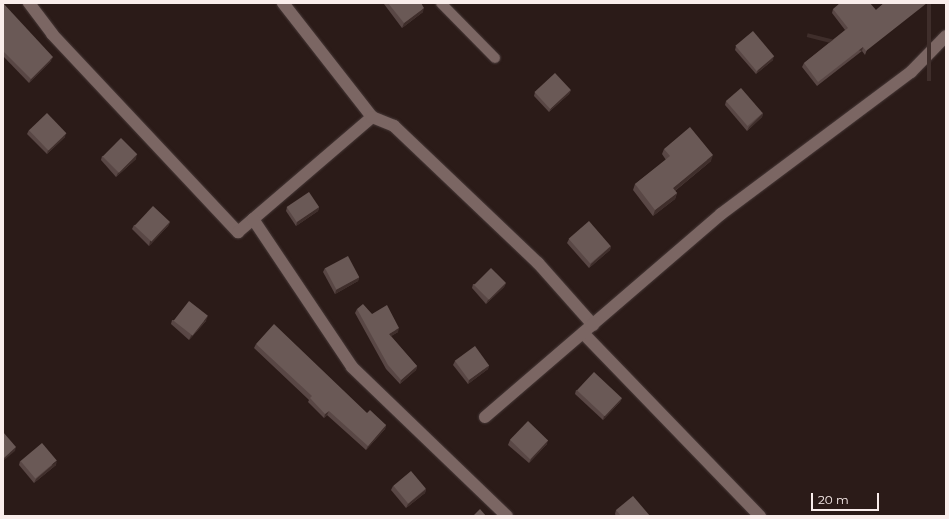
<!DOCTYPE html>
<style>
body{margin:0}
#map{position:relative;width:949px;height:519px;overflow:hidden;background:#2b1b18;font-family:Montserrat,sans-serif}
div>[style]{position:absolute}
.roads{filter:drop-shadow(0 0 1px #463837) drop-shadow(0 0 1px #463837)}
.lane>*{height:10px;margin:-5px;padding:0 5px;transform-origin:5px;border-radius:5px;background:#7b6663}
.street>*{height:12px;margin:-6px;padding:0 6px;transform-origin:6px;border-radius:6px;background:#7b6663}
.wall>*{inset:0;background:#594745}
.shaded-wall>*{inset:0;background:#3f2e2b;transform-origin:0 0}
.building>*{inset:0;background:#6a5956;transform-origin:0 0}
span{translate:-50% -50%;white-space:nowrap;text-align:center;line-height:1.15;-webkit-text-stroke:3.5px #2b1b18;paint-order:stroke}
.frame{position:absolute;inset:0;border:4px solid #f9edeb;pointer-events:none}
.scale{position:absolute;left:811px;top:493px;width:68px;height:18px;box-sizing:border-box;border:2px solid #f9edeb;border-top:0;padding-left:5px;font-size:12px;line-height:14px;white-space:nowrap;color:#f9edeb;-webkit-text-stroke:3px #2b1b18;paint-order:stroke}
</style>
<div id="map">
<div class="roads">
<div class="lane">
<div style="left:441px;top:3px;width:77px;rotate:45.5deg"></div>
</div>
<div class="street">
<div style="left:29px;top:3px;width:39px;rotate:53deg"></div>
<div style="left:52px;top:34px;width:272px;rotate:46.8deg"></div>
<div style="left:238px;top:232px;width:177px;rotate:-40.6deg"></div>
<div style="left:283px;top:3px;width:145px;rotate:52deg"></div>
<div style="left:372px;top:117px;width:24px;rotate:22deg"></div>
<div style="left:394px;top:126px;width:199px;rotate:43.6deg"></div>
<div style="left:538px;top:263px;width:83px;rotate:48.4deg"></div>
<div style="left:253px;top:219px;width:178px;rotate:56.2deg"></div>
<div style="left:352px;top:367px;width:215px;rotate:43.9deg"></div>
<div style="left:583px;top:333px;width:255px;rotate:46deg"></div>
<div style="left:485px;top:417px;width:311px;rotate:-40.7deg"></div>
<div style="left:721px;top:214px;width:237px;rotate:-36.8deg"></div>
<div style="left:911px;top:72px;width:50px;rotate:-45.8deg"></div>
</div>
</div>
<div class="wall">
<div style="clip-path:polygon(3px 3px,51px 61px,29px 83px,3px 56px)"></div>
<div style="clip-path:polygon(384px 3px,421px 3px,423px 12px,402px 28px,384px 4px)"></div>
<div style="clip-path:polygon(884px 3px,865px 55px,862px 51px,817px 86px,802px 67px,804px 63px,845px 30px,832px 13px,833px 9px,876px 10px)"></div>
<div style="clip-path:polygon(736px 46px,773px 60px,756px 74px,735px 50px)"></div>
<div style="clip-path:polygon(571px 90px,569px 94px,549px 112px,534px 96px,535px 92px)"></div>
<div style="clip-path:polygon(726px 101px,763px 113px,762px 117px,747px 131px,725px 105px)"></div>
<div style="clip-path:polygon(29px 130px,65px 137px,47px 154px,27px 134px)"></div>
<div style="clip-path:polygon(664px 149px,711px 161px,675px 191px,677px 193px,675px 199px,653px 216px,633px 190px,635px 184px,666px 160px,662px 154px)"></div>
<div style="clip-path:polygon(102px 156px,136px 159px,116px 177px,101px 160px)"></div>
<div style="clip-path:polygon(287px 207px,319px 207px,318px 211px,296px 226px,286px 211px)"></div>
<div style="clip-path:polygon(170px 222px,168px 226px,149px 246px,132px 229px,134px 225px)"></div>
<div style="clip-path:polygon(569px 239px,611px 246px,610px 250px,589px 268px,567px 243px)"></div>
<div style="clip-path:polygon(325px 268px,359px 277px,358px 281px,335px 294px,323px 272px)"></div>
<div style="clip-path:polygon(506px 283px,504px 287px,486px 304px,472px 288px,473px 284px)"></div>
<div style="clip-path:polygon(357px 309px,372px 314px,398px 332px,391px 336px,417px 366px,416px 370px,400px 384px,386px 369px,355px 313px)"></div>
<div style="clip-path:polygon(172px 320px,206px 321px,189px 340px,171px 324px)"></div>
<div style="clip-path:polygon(256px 344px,386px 425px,385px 429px,366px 450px,327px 415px,324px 418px,308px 402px,309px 400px,254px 348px)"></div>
<div style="clip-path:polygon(455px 361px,489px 365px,488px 369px,468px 384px,453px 365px)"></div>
<div style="clip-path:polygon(576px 390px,622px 398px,620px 402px,603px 420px,575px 394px)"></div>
<div style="clip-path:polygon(510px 440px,547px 444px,529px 463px,508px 445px)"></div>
<div style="clip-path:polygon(20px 461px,56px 465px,34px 483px,19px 465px)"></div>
<div style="clip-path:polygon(393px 486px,426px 489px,425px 493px,406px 508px,391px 490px)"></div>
<div style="clip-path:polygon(616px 510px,650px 516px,616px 516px,615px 514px)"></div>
</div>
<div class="shaded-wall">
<div style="left:927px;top:3px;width:4px;height:78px"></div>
<div style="clip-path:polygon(424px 8px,423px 12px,402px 28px,404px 23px)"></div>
<div style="left:863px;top:47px;width:4px;height:57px;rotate:104deg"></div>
<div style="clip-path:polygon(774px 56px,773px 60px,756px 74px,758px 70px)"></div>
<div style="clip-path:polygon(53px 57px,51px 61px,29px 83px,31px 79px)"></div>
<div style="clip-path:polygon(571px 90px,569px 94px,549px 112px,551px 108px)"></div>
<div style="clip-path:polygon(763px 113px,762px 117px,747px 131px,749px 127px)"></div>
<div style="clip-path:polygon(66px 133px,65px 137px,47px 154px,48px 150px)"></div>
<div style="clip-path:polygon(137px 154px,136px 159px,116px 177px,118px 173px)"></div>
<div style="clip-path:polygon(713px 155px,711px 161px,671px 194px,673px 188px)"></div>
<div style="clip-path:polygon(677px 193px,675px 199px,653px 216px,655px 210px)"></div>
<div style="clip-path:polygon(319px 207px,318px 211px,296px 226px,297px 222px)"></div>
<div style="clip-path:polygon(170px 222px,168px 226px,149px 246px,150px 241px)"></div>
<div style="clip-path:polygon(611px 246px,610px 250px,589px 268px,591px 264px)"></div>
<div style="clip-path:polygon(359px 277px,358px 281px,335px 294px,336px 290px)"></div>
<div style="clip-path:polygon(506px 283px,504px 287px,486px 304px,488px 300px)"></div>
<div style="clip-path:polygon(208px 316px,206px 321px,189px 340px,191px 336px)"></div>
<div style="clip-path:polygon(399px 328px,398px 332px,388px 338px,389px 334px)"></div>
<div style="clip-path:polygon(489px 365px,488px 369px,468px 384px,469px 380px)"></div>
<div style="clip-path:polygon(417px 366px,416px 370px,400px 384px,401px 380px)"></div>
<div style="clip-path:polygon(622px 398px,620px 402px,603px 420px,604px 416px)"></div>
<div style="clip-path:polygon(329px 411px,327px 415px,324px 418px,325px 414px)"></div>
<div style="clip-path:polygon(386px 425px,385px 429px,366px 450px,368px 446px)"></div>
<div style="clip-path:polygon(548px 440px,547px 444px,529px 463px,531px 459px)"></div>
<div style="clip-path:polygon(16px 447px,15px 451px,3px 461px,3px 459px)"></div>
<div style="clip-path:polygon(57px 461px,56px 465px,34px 483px,36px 479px)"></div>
<div style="clip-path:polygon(426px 489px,425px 493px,406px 508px,408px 504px)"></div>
</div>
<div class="building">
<div style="clip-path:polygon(3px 3px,53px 57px,31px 79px,3px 51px)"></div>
<div style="clip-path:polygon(388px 3px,421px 3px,424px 8px,404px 23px)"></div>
<div style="clip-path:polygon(840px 3px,870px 3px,876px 10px,884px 3px,927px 3px,866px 51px,863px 47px,818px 82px,804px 63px,848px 28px,833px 9px)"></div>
<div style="left:753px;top:31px;width:33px;height:23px;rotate:50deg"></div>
<div style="left:555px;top:73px;width:23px;height:28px;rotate:47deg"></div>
<div style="left:741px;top:88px;width:33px;height:20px;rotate:49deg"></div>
<div style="left:47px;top:113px;width:28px;height:25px;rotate:46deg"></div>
<div style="clip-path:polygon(690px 127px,713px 155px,673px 188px,677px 193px,655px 210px,635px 184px,670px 156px,664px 149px)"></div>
<div style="left:121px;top:138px;width:23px;height:26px;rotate:45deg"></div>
<div style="left:309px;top:192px;width:18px;height:27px;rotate:56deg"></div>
<div style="left:153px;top:206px;width:23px;height:27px;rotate:43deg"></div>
<div style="left:589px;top:221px;width:33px;height:27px;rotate:49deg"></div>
<div style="left:348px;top:256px;width:24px;height:26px;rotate:62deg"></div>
<div style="left:491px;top:268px;width:21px;height:24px;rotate:45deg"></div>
<div style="left:189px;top:301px;width:24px;height:25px;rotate:38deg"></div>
<div style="clip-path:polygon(363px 304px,372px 314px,387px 305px,399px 328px,389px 334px,417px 366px,401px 380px,388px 365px,357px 309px)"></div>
<div style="clip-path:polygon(274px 324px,367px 413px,370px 410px,386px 425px,368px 446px,329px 411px,325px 414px,310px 398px,312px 396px,256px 344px)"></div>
<div style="left:475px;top:346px;width:24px;height:25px;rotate:54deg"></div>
<div style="left:594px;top:372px;width:38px;height:25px;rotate:43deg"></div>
<div style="left:528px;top:421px;width:28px;height:26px;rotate:44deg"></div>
<div style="clip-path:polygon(3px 432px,16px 447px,3px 459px)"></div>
<div style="left:42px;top:443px;width:23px;height:28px;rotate:50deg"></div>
<div style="left:411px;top:471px;width:23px;height:23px;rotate:50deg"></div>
<div style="clip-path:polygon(633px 496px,650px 516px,621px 516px,616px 510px)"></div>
<div style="clip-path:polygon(480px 509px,486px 516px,473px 516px)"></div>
</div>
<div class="frame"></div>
<div class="scale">20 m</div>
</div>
